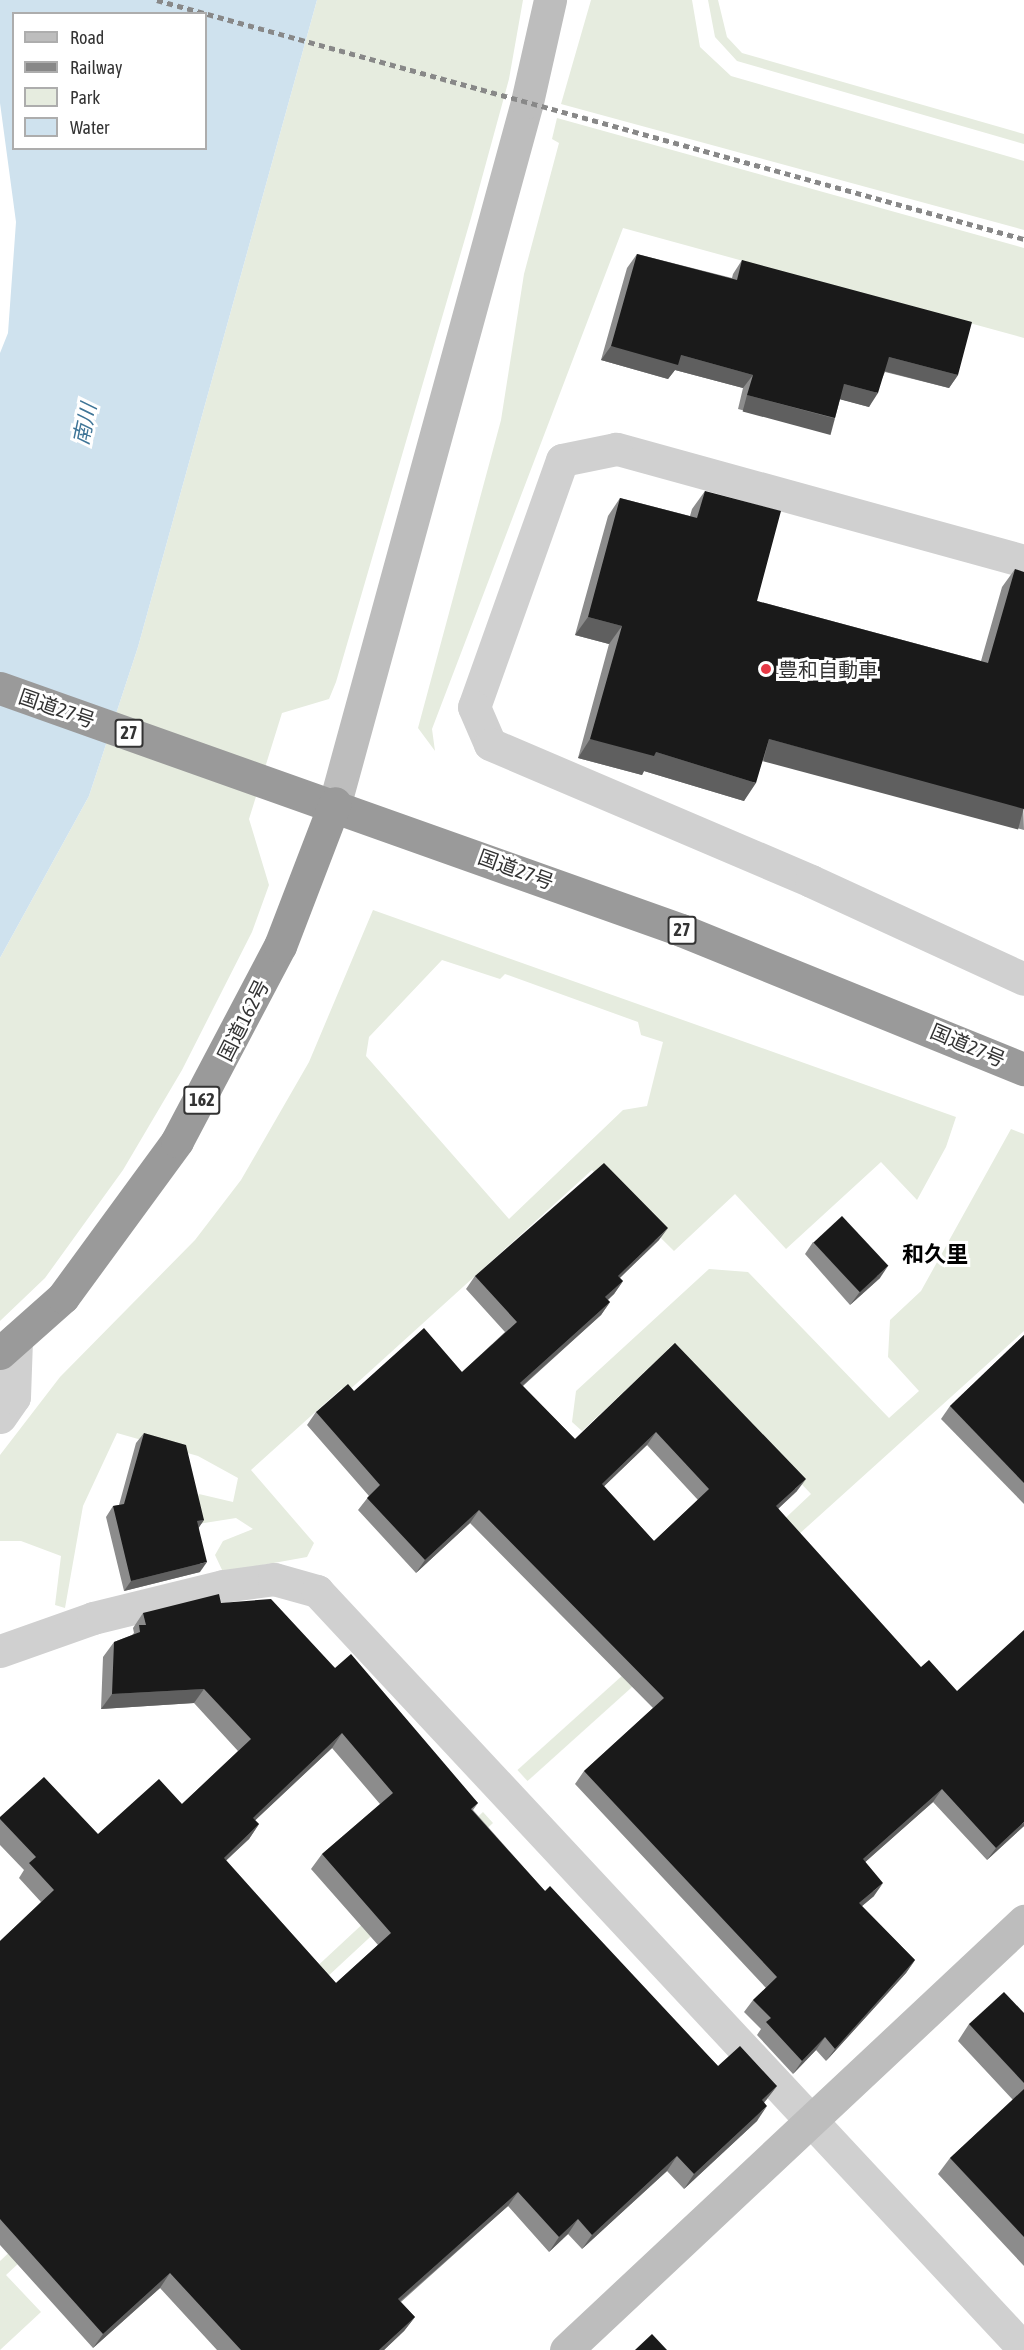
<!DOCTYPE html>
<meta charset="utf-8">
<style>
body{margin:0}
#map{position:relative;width:1024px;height:2350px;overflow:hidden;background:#fff;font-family:"Asap Condensed","Noto Sans JP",sans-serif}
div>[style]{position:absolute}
.green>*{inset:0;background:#e6ecdf;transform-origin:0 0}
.water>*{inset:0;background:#cfe2ee}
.street>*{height:33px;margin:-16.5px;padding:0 16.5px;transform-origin:16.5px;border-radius:16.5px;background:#d0d0d0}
.secondary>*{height:33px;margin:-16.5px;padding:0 16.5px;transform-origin:16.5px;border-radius:16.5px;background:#bdbdbd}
.highway>*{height:33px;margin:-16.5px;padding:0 16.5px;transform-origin:16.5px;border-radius:16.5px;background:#9a9a9a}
.rail>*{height:4.5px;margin-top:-2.25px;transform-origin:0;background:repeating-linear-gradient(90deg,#888 0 6px,transparent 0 10.5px)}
.wall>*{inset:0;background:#8c8c8c}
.shaded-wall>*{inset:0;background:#5f5f5f;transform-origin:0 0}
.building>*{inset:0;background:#1a1a1a;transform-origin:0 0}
.dots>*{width:16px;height:16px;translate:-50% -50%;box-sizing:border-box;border:3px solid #fff;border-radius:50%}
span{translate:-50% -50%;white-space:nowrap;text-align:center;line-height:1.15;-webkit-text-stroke:6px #fff;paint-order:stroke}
.shield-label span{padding:2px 4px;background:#fff;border:2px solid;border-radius:4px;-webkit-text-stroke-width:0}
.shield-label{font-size:18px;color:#333;font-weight:700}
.poi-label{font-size:20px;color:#333}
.left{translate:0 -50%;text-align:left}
.street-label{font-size:20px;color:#333}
.water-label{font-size:21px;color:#3f7597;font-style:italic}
.quarter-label{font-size:22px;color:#000;font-weight:700}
.legend{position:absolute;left:12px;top:12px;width:195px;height:138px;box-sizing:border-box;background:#fff;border:2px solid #adadad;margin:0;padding:8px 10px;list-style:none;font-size:18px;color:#333}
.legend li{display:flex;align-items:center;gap:12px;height:30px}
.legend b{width:30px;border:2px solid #adadad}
</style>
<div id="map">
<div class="green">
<div style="clip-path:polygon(317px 0,523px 0,509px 79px,471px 218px,336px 682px,329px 699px,282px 713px,249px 819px,269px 885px,252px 932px,182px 1070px,123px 1170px,45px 1278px,0 1321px,0 958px,89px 796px,138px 647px)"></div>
<div style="clip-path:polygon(591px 0,692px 0,700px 47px,731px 76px,1024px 161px,1024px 230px,561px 104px)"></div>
<div style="clip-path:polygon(708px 0,718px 0,727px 37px,742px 53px,1024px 134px,1024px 144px,737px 61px,715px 37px)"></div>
<div style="clip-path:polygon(557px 118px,1024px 248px,1024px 338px,623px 228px,432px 729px,435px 751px,418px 728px,501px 420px,524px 274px,559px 143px,552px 139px)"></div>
<div style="clip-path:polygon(evenodd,373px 910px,956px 1117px,946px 1147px,917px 1200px,881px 1162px,786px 1249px,735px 1194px,674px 1251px,592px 1170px,346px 1393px,342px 1388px,251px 1470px,314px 1543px,307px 1557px,223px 1572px,215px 1555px,223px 1541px,253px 1529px,236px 1518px,198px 1524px,194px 1506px,199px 1494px,233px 1502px,238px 1478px,198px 1456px,117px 1433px,83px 1506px,65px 1608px,55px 1605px,61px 1556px,21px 1541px,0 1541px,0 1455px,60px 1377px,195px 1240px,241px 1180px,309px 1062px,373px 910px,442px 960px,500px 979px,505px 974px,638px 1022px,641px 1035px,663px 1042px,647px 1106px,623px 1110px,509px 1219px,366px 1056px,369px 1037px,442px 960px)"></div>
<div style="clip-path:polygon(1011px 1129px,1024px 1134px,1024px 1331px,736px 1591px,723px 1577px,811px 1494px,672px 1347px,582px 1431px,572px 1422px,576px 1391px,709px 1269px,748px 1272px,889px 1418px,919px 1391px,888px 1357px,890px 1320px,921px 1291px)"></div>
<div style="left:704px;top:1602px;width:15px;height:251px;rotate:48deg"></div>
<div style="clip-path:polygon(483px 1812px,493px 1823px,6px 2275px,41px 2312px,0 2350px,0 2261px)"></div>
</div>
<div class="water">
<div style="clip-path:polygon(evenodd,0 0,317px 0,138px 647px,89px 796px,0 958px,0 353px,8px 333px,16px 222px,0 103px,0 0,14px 14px,206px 14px,206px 148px,14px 148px,14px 14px)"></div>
</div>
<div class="street">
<div style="left:1024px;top:561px;width:423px;rotate:-164.6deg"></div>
<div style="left:616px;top:449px;width:55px;rotate:168.5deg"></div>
<div style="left:562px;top:460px;width:262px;rotate:109.6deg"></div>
<div style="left:474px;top:707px;width:40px;rotate:66.6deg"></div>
<div style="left:490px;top:744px;width:349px;rotate:23.1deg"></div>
<div style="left:811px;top:881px;width:234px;rotate:24.7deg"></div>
<div style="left:0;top:1417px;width:24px;rotate:-55deg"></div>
<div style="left:14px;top:1397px;width:58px;rotate:-88deg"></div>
<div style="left:0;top:1651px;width:99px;rotate:-19.5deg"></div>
<div style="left:93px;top:1618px;width:134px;rotate:-13.8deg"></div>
<div style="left:223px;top:1586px;width:51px;rotate:-7.8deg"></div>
<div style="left:274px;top:1579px;width:45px;rotate:15.6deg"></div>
<div style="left:317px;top:1591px;width:1037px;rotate:46.99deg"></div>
</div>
<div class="secondary">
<div style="left:335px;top:803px;width:727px;rotate:-74.68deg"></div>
<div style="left:527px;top:102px;width:105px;rotate:-77.3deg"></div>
<div style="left:566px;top:2350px;width:628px;rotate:-43.13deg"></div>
</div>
<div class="highway">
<div style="left:0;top:688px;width:723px;rotate:19.56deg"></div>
<div style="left:681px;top:930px;width:370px;rotate:22.1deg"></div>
<div style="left:0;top:1353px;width:84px;rotate:-41.6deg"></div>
<div style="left:63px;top:1297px;width:193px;rotate:-53.8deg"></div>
<div style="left:177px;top:1141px;width:221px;rotate:-62.2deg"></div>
<div style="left:280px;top:946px;width:153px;rotate:-69deg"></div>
</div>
<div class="rail">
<div style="left:157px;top:0;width:899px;rotate:15.41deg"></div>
</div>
<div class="wall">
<div style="clip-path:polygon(637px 254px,732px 278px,733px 274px,742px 260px,958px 375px,949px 388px,885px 372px,869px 407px,840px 399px,835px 418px,825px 432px,738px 409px,743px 388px,675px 370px,668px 379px,601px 360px,627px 268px)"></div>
<div style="clip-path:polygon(705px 491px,757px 601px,981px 661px,1002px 587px,1015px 569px,1024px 830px,763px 760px,744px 801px,644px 771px,642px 775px,578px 758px,609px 644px,575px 635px,608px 516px,620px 498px,690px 516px,692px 509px)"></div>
<div style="clip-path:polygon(evenodd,659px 1240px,620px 1278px,623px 1281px,614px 1294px,608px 1300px,610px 1302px,601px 1315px,523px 1386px,575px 1439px,675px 1343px,797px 1491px,778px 1509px,1024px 1826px,987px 1860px,933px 1802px,865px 1862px,874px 1896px,862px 1906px,915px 1960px,906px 1973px,826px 2061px,816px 2050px,793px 2074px,757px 2035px,761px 2029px,744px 2012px,753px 2000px,766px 1988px,575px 1784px,584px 1771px,653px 1708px,470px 1523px,416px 1573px,358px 1510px,369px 1496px,307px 1425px,316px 1412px,354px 1391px,462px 1372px,505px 1332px,466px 1289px,475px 1276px,659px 1240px,647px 1445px,698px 1500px,654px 1541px,604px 1486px,647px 1445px)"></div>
<div style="clip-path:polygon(813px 1242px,880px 1278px,850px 1305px,805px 1254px)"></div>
<div style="clip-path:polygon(1024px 1335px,1024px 1504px,941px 1419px,950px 1406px)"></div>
<div style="clip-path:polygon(144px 1433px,204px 1520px,199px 1527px,200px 1572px,124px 1591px,106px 1517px,113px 1506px,119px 1505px,136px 1443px)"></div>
<div style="clip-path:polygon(evenodd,221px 1603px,335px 1668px,478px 1803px,473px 1810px,545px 1891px,718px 2066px,777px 2086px,764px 2103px,757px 2121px,684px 2189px,667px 2171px,582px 2249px,568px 2234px,549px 2252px,508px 2206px,401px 2302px,415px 2317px,404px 2331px,384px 2350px,217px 2350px,160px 2288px,93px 2348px,0 2245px,0 1941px,41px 1902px,19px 1878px,24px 1870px,0 1845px,0 1817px,98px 1834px,182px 1804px,238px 1751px,194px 1703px,101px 1709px,103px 1657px,114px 1642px,132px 1635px,134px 1633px,133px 1628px,143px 1613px,221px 1603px,332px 1748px,380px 1804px,322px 1854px,311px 1869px,378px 1945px,336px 1983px,226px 1860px,249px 1839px,259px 1824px,255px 1820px,332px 1748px)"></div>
<div style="clip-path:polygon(1024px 2013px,1024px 2266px,938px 2174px,950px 2158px,1013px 2100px,958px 2041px,969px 2024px)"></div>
</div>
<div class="shaded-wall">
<div style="clip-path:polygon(611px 346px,681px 355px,753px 375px,743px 388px,675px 370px,668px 379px,601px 360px)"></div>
<div style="clip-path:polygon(889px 357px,958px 375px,949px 388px,880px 370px)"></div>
<div style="clip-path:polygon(844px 384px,878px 393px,869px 407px,835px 398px)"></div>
<div style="left:747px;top:395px;width:91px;height:17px;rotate:15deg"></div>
<div style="clip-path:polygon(588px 617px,622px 626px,609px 644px,575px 635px)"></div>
<div style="clip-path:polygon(590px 739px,656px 752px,756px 783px,744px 801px,644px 771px,642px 775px,578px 758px)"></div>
<div style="left:769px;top:739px;width:264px;height:23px;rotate:15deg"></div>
<div style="clip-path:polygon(668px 1228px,659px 1240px,609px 1288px,618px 1276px)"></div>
<div style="clip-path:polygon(888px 1266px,880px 1278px,850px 1305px,859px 1293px)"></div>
<div style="clip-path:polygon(623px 1281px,614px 1294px,596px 1310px,605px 1297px)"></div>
<div style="clip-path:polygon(610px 1302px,601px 1315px,511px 1396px,520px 1383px)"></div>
<div style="clip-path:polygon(656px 1432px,647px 1445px,593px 1497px,602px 1484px)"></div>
<div style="clip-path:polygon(806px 1479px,797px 1491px,767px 1519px,776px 1506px)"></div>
<div style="clip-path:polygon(479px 1510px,470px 1523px,416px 1573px,425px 1560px)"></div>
<div style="clip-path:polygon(204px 1520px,197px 1530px,197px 1521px)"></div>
<div style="clip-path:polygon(207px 1562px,200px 1572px,124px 1591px,131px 1581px)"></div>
<div style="clip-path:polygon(204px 1689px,194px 1703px,101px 1709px,112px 1694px)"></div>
<div style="clip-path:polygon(342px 1733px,332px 1748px,243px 1832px,253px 1818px)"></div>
<div style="clip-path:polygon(942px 1789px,933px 1802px,854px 1872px,863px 1859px)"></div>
<div style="clip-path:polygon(1024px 1822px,1024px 1826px,987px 1860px,996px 1848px)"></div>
<div style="clip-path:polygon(259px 1824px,249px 1839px,214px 1872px,224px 1858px)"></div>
<div style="clip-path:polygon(883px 1883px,874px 1896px,850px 1916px,859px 1903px)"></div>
<div style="clip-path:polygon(915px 1960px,906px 1973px,826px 2061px,835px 2049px)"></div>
<div style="clip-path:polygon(825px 2037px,816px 2050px,793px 2074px,802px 2061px)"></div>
<div style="clip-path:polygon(777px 2086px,766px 2100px,752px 2115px,762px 2100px)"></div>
<div style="clip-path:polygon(767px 2106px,757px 2121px,684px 2189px,694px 2174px)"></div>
<div style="clip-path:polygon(677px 2156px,667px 2171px,582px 2249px,592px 2235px)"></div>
<div style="clip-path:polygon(518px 2192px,508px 2206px,387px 2313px,398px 2299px)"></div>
<div style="clip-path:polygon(578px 2219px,568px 2234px,549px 2252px,559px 2237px)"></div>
<div style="clip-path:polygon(170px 2273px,160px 2288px,93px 2348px,103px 2334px)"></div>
<div style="clip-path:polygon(415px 2317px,404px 2331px,384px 2350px,379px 2350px)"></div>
</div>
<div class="building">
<div style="clip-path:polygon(637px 254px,737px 280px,742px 260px,972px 322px,958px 375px,889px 357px,878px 393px,844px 384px,835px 418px,747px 395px,753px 375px,681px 355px,678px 365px,611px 346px)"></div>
<div style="clip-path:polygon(705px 491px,781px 511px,757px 601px,988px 663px,1015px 569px,1024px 572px,1024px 809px,769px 739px,756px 783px,656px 752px,654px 756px,590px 739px,622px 626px,588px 617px,620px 498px,697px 518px)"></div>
<div style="clip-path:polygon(evenodd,604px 1163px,668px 1228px,618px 1276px,623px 1281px,605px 1297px,610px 1302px,520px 1383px,575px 1439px,675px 1343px,806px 1479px,776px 1506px,921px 1667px,929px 1660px,957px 1691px,1024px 1630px,1024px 1822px,996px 1848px,942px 1789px,863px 1859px,883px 1883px,859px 1903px,915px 1960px,835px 2049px,825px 2037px,802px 2061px,766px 2022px,771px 2018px,753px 2000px,777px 1977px,584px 1771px,664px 1698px,479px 1510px,425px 1560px,367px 1498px,380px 1485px,316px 1412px,348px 1384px,354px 1391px,424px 1328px,462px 1372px,517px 1322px,475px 1276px,604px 1163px,656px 1432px,709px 1489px,654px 1541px,602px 1484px,656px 1432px)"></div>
<div style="left:842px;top:1216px;width:68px;height:39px;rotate:47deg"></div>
<div style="clip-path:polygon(1024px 1335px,1024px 1483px,950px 1406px)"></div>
<div style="clip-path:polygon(144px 1433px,186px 1445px,204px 1520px,197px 1521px,207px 1562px,131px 1581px,113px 1506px,124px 1504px)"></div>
<div style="clip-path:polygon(evenodd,219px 1594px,221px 1603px,271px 1599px,335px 1668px,351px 1654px,478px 1803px,471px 1809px,545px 1891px,550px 1886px,718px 2066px,740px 2046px,777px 2086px,762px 2100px,767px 2106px,694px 2174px,677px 2156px,592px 2235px,578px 2219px,559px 2237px,518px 2192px,398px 2299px,415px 2317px,379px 2350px,241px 2350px,170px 2273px,103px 2334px,0 2219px,0 1941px,54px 1890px,29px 1863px,36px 1857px,0 1819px,0 1817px,44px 1777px,98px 1834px,159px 1779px,182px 1804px,251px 1739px,204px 1689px,112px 1694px,114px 1642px,140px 1632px,139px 1625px,146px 1625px,143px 1613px,219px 1594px,342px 1733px,393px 1793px,322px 1854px,391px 1933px,336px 1983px,224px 1858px,259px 1824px,253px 1818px,342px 1733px)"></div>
<div style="clip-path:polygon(1004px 1992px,1024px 2013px,1024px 2083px,969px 2024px)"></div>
<div style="clip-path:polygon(1024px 2089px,1024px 2237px,950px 2158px)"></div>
<div style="clip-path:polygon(652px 2334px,667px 2350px,635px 2350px)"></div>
</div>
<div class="dots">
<div style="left:766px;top:669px;background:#e63946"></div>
</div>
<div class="shield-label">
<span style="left:129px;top:733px">27</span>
<span style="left:682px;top:930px">27</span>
<span style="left:202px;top:1100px">162</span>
</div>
<div class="poi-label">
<span class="left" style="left:778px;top:669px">豊和自動車</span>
</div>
<div class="street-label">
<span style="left:57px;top:708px;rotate:19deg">国道27号</span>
<span style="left:516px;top:869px;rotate:20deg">国道27号</span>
<span style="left:243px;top:1020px;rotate:-63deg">国道162号</span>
<span style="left:968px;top:1045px;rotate:23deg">国道27号</span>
</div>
<div class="water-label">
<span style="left:84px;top:424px;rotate:-78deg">南川</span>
</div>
<div class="quarter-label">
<span style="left:935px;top:1255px">和久里</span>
</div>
<ul class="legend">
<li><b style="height:8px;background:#bdbdbd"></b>Road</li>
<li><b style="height:8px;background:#888"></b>Railway</li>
<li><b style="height:16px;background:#e6ecdf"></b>Park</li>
<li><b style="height:16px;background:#cfe2ee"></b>Water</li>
</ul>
</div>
